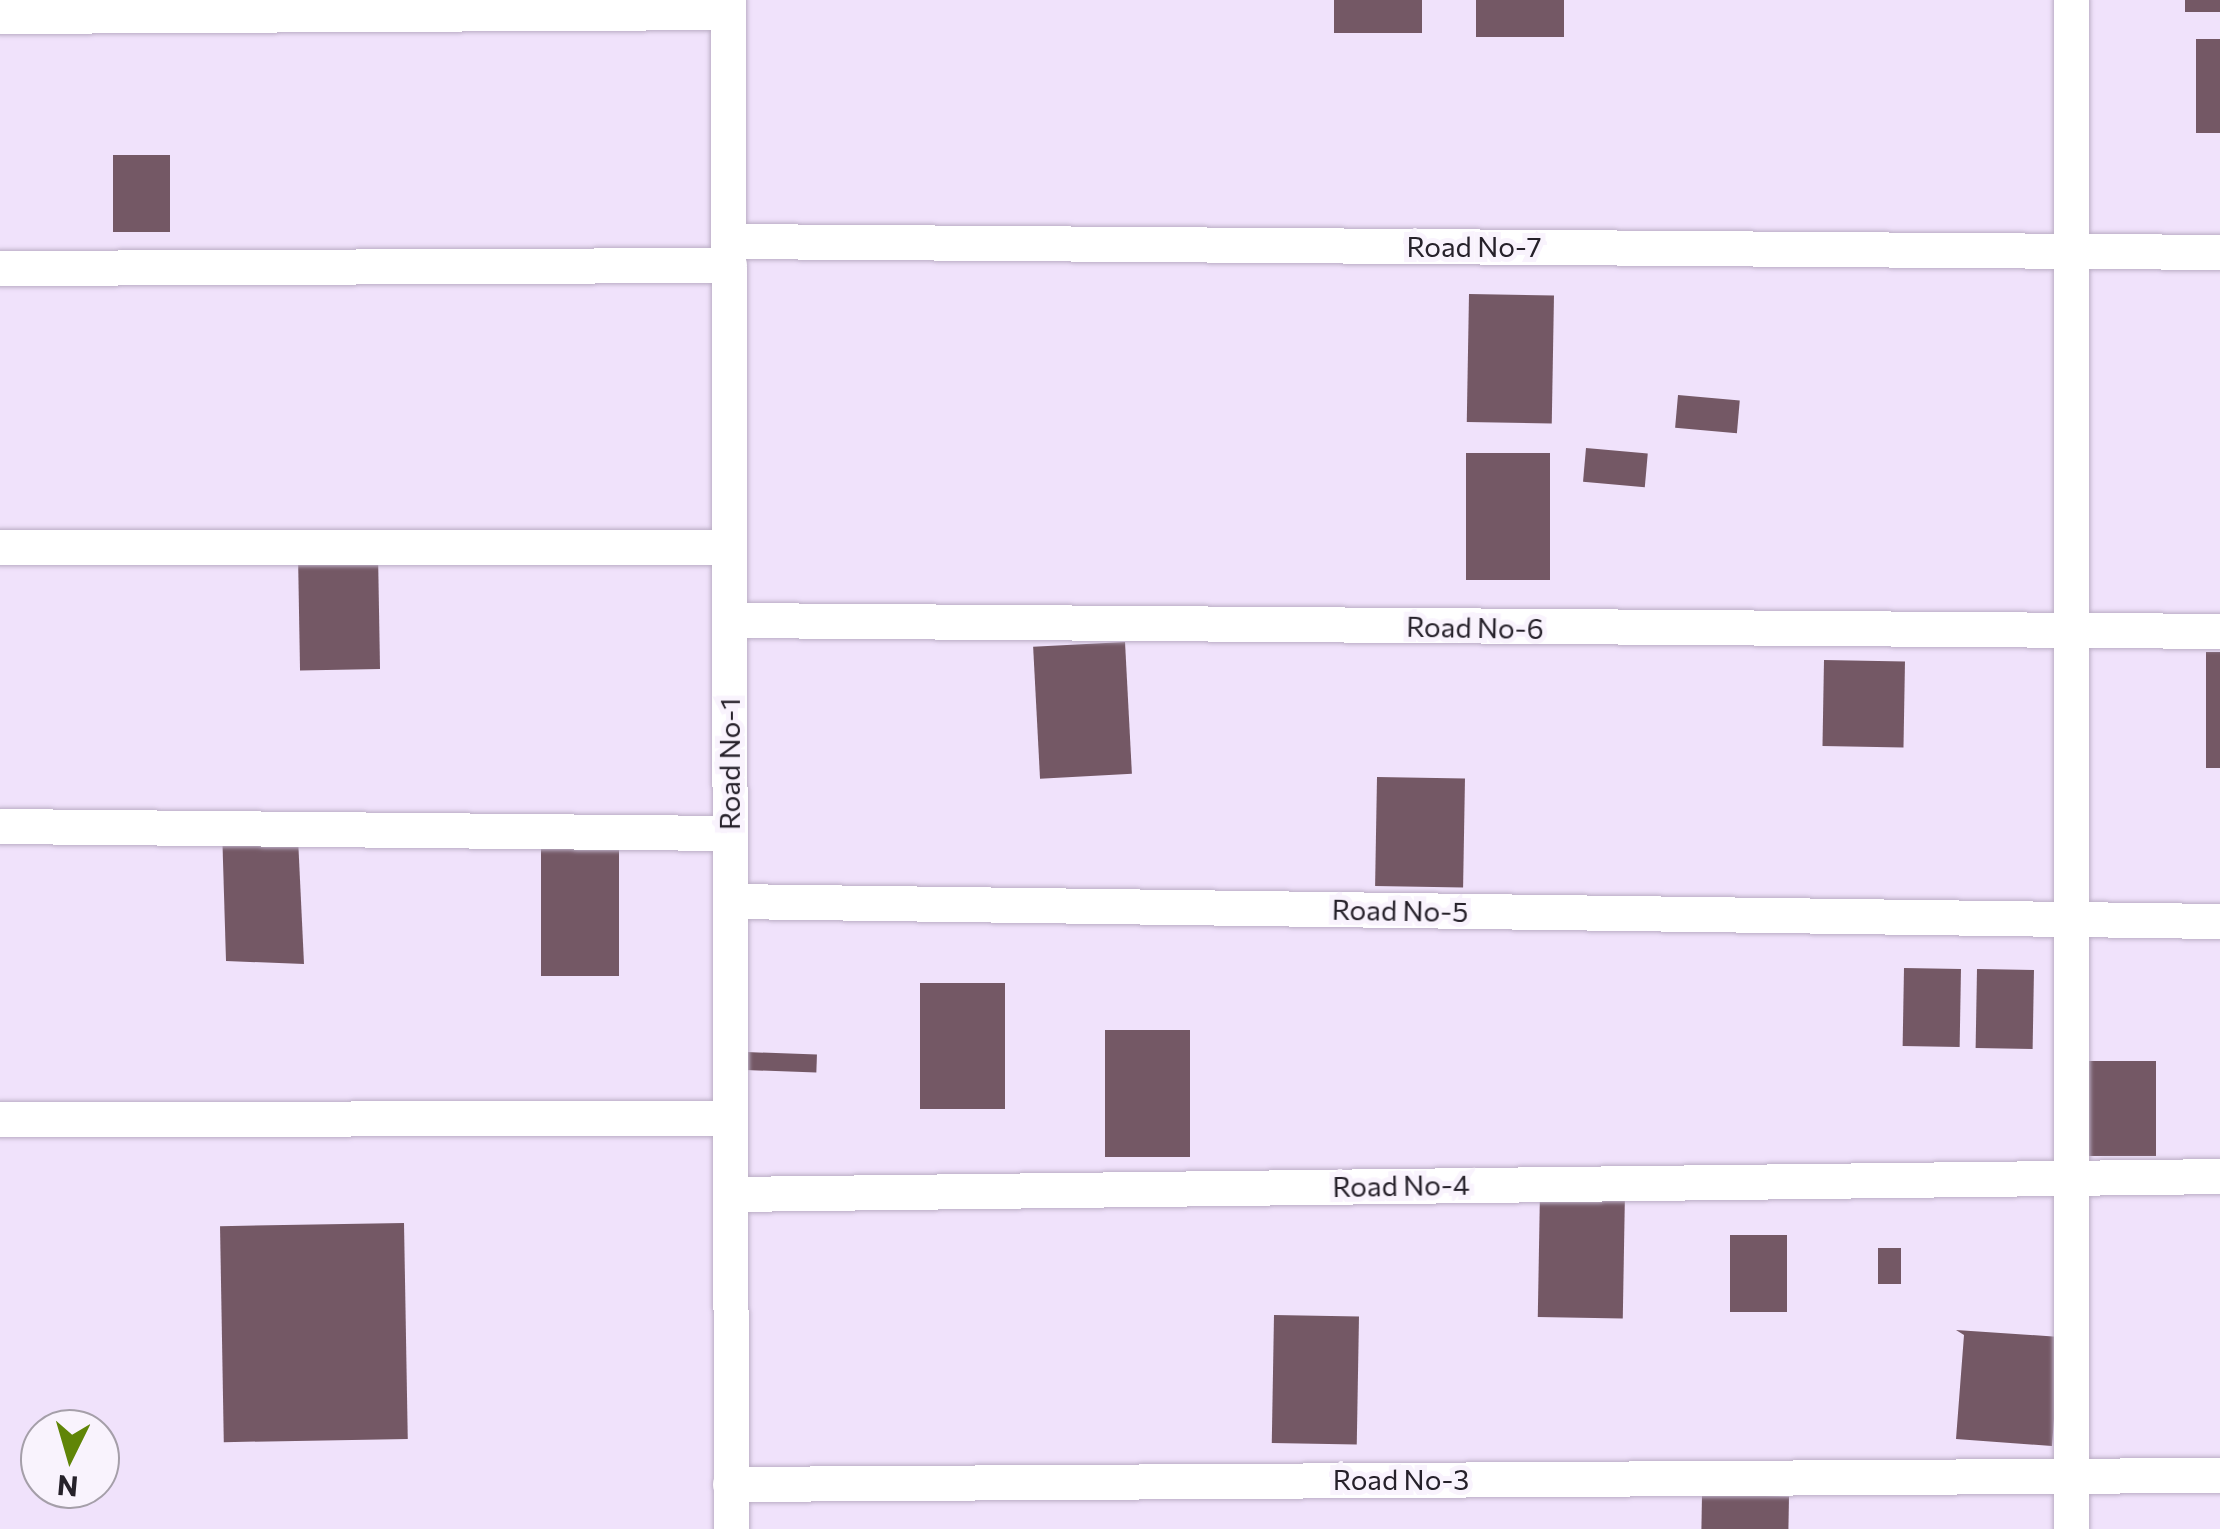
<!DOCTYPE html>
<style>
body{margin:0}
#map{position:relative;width:2220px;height:1529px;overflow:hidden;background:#f0e2fb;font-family:Commissioner,sans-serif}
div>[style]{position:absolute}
.building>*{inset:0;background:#745865;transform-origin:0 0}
.roads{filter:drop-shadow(0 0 2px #baadc4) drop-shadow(0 0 2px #baadc4)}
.minor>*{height:35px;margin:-17.5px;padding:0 17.5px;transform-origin:17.5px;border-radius:17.5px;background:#fff}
span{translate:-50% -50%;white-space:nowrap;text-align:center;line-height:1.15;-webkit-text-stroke:10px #f9f3fd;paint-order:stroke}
.street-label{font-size:28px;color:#26212a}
.north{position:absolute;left:20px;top:1409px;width:100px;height:100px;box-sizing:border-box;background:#f9f3fd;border:2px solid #a59fa9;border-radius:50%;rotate:185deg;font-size:28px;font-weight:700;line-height:40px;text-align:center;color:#26212a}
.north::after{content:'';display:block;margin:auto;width:35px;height:45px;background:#608507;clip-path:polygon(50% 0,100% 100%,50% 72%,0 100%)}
</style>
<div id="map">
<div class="building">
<div style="left:1334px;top:0;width:88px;height:33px"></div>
<div style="left:1476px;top:0;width:88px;height:37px"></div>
<div style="left:2185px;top:0;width:35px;height:12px"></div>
<div style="left:2196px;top:39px;width:24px;height:94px"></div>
<div style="left:113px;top:155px;width:57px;height:77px"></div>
<div style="left:1469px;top:294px;width:85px;height:128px;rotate:1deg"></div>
<div style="left:1678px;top:395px;width:62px;height:33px;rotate:5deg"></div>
<div style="left:1586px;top:448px;width:62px;height:34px;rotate:5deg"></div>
<div style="left:1466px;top:453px;width:84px;height:127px"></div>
<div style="left:378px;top:553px;width:116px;height:80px;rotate:89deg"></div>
<div style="left:1125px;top:642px;width:132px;height:92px;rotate:87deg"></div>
<div style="left:2206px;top:652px;width:14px;height:116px"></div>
<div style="left:1824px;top:660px;width:81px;height:86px;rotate:1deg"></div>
<div style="left:1377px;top:777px;width:88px;height:109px;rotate:1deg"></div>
<div style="clip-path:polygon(222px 828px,298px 838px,304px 964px,226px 961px)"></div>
<div style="left:541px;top:847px;width:78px;height:129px"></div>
<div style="left:1904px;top:968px;width:57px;height:78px;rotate:1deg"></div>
<div style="left:1977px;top:969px;width:57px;height:79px;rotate:1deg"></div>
<div style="left:920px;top:983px;width:85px;height:126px"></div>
<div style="left:1105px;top:1030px;width:85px;height:127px"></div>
<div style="left:746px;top:1052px;width:71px;height:18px;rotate:2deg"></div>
<div style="left:2156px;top:1061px;width:95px;height:67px;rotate:90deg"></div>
<div style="left:1540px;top:1190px;width:85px;height:127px;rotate:1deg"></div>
<div style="left:404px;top:1223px;width:216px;height:184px;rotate:89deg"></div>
<div style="left:1730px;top:1235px;width:57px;height:77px"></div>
<div style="left:1878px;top:1248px;width:23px;height:36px"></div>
<div style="left:1274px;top:1315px;width:85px;height:128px;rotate:1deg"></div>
<div style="clip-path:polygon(1956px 1330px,2060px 1337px,2052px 1446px,1956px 1439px,1964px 1335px)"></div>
<div style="left:1702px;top:1495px;width:87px;height:34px;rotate:1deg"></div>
</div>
<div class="roads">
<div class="minor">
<div style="left:728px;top:0;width:1529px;rotate:89.89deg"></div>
<div style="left:2071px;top:0;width:1529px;rotate:90deg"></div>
<div style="left:0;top:16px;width:728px;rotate:-0.31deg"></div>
<div style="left:728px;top:241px;width:1492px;rotate:0.42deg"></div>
<div style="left:0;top:268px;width:729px;rotate:-0.24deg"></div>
<div style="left:0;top:547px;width:729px"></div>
<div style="left:729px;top:620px;width:1491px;rotate:0.42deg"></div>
<div style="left:0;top:826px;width:730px;rotate:0.55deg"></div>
<div style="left:730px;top:901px;width:1490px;rotate:0.77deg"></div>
<div style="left:0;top:1119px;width:730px;rotate:-0.08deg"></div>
<div style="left:730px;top:1194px;width:1490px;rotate:-0.69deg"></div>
<div style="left:730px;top:1484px;width:1490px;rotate:-0.35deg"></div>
</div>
</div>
<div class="street-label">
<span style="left:1474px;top:246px">Road No-7</span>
<span style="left:1475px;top:627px;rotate:1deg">Road No-6</span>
<span style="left:729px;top:764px;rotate:-90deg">Road No-1</span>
<span style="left:1400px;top:910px;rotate:1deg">Road No-5</span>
<span style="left:1401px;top:1185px;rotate:-1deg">Road No-4</span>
<span style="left:1401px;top:1479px">Road No-3</span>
</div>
<div class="north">N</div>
</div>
